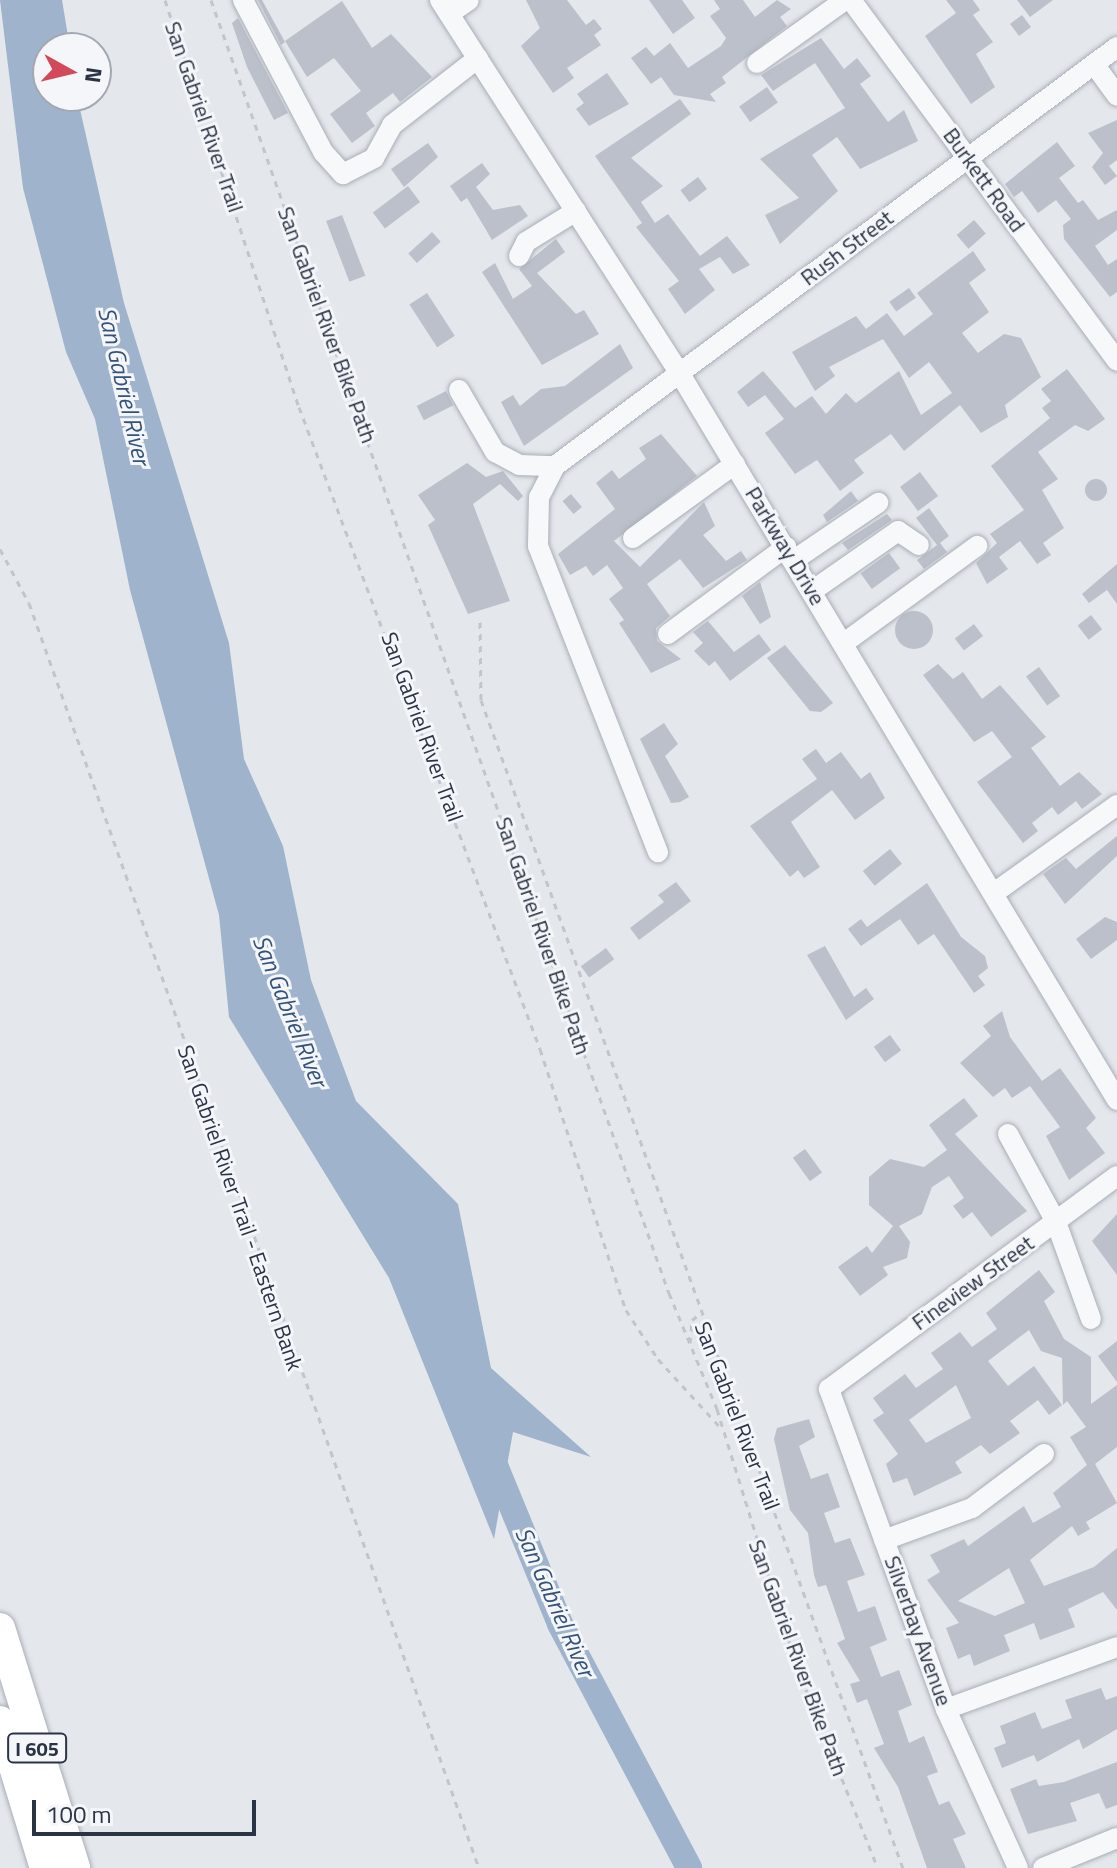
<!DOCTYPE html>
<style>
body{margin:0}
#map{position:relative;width:1117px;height:1868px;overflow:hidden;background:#e4e7ec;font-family:"Titillium Web",sans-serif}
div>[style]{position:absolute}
.water>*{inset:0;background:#9fb4cc}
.river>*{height:26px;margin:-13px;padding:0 13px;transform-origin:13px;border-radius:13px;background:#9fb4cc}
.building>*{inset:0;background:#bbc0ca;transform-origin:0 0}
.round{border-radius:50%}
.path>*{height:3px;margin-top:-1.5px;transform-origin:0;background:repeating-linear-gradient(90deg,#c2c5cb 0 6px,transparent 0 12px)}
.roads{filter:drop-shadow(0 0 2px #a9aeb7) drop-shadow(0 0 2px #a9aeb7)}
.minor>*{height:20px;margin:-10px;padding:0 10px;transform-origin:10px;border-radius:10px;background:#f7f8fa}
.highway>*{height:30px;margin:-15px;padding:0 15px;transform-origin:15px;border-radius:15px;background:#fff}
span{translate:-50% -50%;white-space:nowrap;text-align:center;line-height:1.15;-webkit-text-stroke:6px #f4f6f9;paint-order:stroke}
.shield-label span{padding:2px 6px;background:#f4f6f9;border:2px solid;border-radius:6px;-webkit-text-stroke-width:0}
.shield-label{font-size:20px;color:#2b3445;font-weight:700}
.street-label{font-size:22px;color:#2b3445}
.water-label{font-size:24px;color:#34527a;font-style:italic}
.north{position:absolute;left:32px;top:32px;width:80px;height:80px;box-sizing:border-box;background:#f4f6f9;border:2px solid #a4a8b1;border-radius:50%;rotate:98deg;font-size:22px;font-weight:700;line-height:32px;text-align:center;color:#2b3445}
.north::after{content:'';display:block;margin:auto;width:28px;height:36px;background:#d1495b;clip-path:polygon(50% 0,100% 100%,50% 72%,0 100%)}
.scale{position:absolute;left:32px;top:1800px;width:224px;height:36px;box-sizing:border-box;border:4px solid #2b3445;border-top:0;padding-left:10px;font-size:24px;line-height:28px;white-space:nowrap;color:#2b3445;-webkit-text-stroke:6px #f4f6f9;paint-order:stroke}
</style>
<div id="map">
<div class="water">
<div style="clip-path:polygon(0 0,62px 0,70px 48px,48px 48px,48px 96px,77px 96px,124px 303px,229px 643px,244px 759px,283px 846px,311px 980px,356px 1101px,458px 1204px,491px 1368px,591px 1457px,513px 1432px,494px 1539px,389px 1278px,229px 1017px,219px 915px,130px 590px,95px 419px,66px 352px,23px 188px)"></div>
</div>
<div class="river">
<div style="left:490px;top:1453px;width:185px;rotate:67.7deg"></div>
<div style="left:560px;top:1624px;width:276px;rotate:62.1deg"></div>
</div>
<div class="building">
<div style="clip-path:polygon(258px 0,262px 0,285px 42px,281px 45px)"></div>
<div style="clip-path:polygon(526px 0,567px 0,586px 25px,594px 19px,602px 29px,594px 35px,601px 45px,567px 68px,574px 78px,553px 93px,521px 46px,540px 28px)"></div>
<div style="clip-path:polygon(649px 0,682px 0,695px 18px,673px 34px)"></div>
<div style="clip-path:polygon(714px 0,743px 0,755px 17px,777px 0,791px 9px,780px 17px,787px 26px,722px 77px,726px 83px,710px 94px,716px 102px,674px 95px,661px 77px,651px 84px,631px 58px,646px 47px,654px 56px,670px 43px,688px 68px,721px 46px,726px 38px,710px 16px,720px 9px)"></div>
<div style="clip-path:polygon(946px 0,973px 0,980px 10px,973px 15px,993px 42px,976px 54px,995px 87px,971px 104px,925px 36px,956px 13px)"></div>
<div style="clip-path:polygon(1017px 0,1053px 0,1030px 17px)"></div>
<div style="clip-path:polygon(342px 1px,372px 48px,391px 34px,432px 77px,400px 102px,393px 93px,366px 113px,375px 126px,352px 143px,330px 114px,361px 91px,334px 58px,307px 77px,285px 41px)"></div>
<div style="left:1022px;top:15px;width:15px;height:15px;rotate:53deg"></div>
<div style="clip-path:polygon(238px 18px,288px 113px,274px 120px,247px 67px,232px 23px)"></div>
<div style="clip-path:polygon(821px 38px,844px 69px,857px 58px,871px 76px,860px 84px,888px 122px,904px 110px,918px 141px,860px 169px,837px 137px,812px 155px,838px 191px,780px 244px,765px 215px,799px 198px,760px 159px,845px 108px,815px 63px,773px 91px,761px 75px)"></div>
<div style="clip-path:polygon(607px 73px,629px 104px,589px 126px,576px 109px,584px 103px,577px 94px)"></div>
<div style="left:767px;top:87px;width:19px;height:34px;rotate:55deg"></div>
<div style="clip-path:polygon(680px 99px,691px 114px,631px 158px,663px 186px,641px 202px,655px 223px,668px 214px,700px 256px,727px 236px,750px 265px,733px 274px,720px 257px,699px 269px,715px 290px,685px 314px,668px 289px,679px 281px,636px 227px,642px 223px,595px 156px)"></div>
<div style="clip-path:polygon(1117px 120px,1117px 160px,1109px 166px,1117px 176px,1105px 185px,1092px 167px,1103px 153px,1088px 133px)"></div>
<div style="clip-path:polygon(1057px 142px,1075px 166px,1059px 178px,1078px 203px,1083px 200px,1098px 220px,1117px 210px,1117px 230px,1095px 246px,1108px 265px,1117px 259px,1117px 292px,1110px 297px,1064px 239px,1063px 225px,1071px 219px,1056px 200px,1038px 213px,1022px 191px,1014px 197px,1005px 184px)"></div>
<div style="clip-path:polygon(428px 143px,438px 157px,404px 187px,391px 169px)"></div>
<div style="clip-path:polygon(482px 163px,490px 174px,476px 187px,493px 210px,520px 205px,528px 216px,492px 240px,467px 198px,461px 202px,450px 186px)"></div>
<div style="left:698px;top:177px;width:15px;height:22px;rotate:53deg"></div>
<div style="left:408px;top:186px;width:20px;height:44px;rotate:53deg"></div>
<div style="left:342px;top:215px;width:65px;height:17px;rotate:69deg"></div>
<div style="left:974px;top:220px;width:18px;height:23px;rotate:49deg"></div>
<div style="left:432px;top:232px;width:13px;height:32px;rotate:48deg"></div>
<div style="clip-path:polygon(556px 239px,565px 252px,537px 273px,576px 314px,584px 310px,599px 334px,542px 365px,482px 272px,495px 263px,513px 299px,532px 286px,519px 269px)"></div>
<div style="clip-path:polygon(973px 251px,986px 270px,969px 283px,989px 312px,962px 333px,978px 353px,1004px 334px,1021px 338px,1041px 377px,1005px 405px,1008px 417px,981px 433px,960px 405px,904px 451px,891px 434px,854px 460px,864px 473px,840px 491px,817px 460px,795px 474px,765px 433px,784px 419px,765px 395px,748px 407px,737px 392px,763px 371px,795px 408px,812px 396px,826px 414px,846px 393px,856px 403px,899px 371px,921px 415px,952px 393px,929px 362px,909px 378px,883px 339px,829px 367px,835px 376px,815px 391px,792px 352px,856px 316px,866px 329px,887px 313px,904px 336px,933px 314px,917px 293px)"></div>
<div style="left:909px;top:288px;width:12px;height:24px;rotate:55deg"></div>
<div style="left:427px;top:293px;width:51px;height:21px;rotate:57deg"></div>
<div style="clip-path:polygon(620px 344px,633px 368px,524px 446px,501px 402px,513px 395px,520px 406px,541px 389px,565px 386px)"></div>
<div style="clip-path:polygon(1067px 369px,1105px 419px,1088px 431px,1075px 425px,1038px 452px,1058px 479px,1042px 490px,1064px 528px,1043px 543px,1051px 555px,1037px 564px,1020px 541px,999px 557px,1008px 569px,987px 584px,976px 563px,997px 543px,990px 534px,1024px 510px,991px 466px,1050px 418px,1042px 408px,1051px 401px,1041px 389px)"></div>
<div style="left:446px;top:391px;width:16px;height:33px;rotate:63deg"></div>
<div style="clip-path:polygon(661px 434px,697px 476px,614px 541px,640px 567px,704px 502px,715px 526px,703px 535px,726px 561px,741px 551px,747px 560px,703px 588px,680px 559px,647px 584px,670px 616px,656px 628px,657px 641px,681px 659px,651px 673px,619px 623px,624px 620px,609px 599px,623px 588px,607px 565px,593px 576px,586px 566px,570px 575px,558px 554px,615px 509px,596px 483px,612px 470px,619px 479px,646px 459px,639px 448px)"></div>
<div style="clip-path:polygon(467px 463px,486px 477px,503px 471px,523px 496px,518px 501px,500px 484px,473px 504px,510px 601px,468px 614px,428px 525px,435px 520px,418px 495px)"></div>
<div style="left:920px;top:472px;width:30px;height:25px;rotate:53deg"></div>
<div class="round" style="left:1085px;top:479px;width:22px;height:22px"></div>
<div style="clip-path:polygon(851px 491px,858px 501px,827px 522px,823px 515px)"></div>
<div style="left:571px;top:494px;width:17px;height:11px;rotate:50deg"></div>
<div style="clip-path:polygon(929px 508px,949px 536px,940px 543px,947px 552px,924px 569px,917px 560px,937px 545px,916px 518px)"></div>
<div style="clip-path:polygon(887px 514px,892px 520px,848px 550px,842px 543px)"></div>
<div style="left:889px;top:553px;width:19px;height:35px;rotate:54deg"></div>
<div style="clip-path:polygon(1117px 564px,1117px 604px,1107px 590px,1089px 603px,1082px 594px)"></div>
<div style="clip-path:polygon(760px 582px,771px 617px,760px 624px,742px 596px)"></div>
<div class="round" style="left:895px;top:611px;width:38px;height:38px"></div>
<div style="left:1091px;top:615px;width:18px;height:17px;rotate:52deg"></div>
<div style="clip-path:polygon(708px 621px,734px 652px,759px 634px,771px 650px,730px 681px,715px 661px,709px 666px,694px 651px,703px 643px,693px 632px)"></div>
<div style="left:974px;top:624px;width:15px;height:24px;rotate:53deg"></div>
<div style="clip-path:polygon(785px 645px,833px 703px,821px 712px,810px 711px,767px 658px)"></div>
<div style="clip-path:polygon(938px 664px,953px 679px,963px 672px,982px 699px,1000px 685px,1046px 737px,1031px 748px,1060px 786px,1079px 772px,1102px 794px,1082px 809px,1076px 801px,1058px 815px,1052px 807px,1032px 823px,1038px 831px,1023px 843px,977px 782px,1012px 757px,992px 731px,974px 742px,923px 675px)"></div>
<div style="left:1039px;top:667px;width:36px;height:16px;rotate:54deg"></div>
<div style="clip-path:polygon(664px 723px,678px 744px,665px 756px,689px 797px,680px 802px,671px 803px,640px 739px)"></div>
<div style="clip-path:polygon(816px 749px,826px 763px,841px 752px,861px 779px,870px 772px,885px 798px,855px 820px,832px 790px,791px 822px,820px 867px,804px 878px,798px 870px,790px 877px,750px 826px,817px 779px,802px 759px)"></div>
<div style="clip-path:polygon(1117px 836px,1117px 856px,1065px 904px,1043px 874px,1066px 858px,1076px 869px)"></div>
<div style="left:890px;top:849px;width:19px;height:35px;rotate:51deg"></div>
<div style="clip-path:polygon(676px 882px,691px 901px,639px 940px,630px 928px,664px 902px,658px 895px)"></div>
<div style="clip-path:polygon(927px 883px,961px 937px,985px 956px,988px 968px,978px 976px,985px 985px,974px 993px,934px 934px,918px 945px,900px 919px,861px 946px,848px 929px,861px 919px,867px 927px)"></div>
<div style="clip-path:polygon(1105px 917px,1117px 922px,1117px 940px,1091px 959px,1076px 939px)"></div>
<div style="clip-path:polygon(825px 946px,854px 997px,866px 988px,874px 999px,846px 1020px,807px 955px)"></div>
<div style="left:606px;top:948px;width:14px;height:31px;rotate:54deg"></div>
<div style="clip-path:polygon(1002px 1011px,1010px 1037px,1042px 1081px,1060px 1068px,1096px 1118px,1086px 1128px,1105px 1153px,1069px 1180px,1046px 1136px,1060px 1127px,1030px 1086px,1012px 1098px,1005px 1088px,993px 1097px,960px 1063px,991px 1036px,983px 1026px)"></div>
<div style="left:890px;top:1035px;width:19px;height:20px;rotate:54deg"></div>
<div style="clip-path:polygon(964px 1098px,978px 1116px,955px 1134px,1027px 1211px,991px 1237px,972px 1212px,963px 1219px,953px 1206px,964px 1198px,949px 1176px,932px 1187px,922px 1214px,899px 1226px,910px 1242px,907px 1258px,883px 1267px,888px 1275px,860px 1296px,838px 1267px,867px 1246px,872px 1253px,893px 1226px,869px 1205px,869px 1177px,890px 1159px,924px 1167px,947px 1150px,929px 1125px)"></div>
<div style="left:805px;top:1149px;width:29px;height:15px;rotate:54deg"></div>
<div style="clip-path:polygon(1117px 1214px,1117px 1275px,1092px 1241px)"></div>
<div style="clip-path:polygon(evenodd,1039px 1270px,1055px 1292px,1044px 1301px,1064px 1339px,1091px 1357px,1091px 1404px,1117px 1385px,1117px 1447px,1095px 1464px,1117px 1503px,1086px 1522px,1090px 1529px,1078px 1536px,1072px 1526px,1030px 1560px,1044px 1586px,1094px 1567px,1117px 1548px,1117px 1610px,1103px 1592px,1068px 1609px,1075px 1627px,1040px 1640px,1034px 1623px,1004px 1635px,1010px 1651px,974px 1666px,970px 1654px,958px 1659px,946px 1628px,959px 1623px,927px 1580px,940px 1572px,930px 1555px,964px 1539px,968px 1546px,1024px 1506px,1033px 1523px,1061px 1507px,1053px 1493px,1087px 1465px,1070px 1437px,1086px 1427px,1067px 1401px,1063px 1405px,1062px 1358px,1041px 1351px,1029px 1330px,988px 1361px,1008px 1386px,1034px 1366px,1062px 1405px,1049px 1415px,1038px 1400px,1010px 1421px,1020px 1433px,990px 1454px,981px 1445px,955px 1462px,962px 1473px,914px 1496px,907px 1478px,893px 1483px,886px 1464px,898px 1454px,873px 1420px,884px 1413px,873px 1398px,905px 1374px,916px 1388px,943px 1369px,931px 1353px,960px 1332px,972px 1347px,997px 1329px,986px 1313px,1039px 1270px,956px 1385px,971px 1418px,926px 1443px,909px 1420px,956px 1385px,1039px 1270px,1009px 1568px,1025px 1603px,995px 1616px,958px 1601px,1009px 1568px)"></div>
<div style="clip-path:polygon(1117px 1341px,1117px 1382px,1098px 1356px)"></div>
<div style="clip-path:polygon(809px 1419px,815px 1437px,799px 1446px,811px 1479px,828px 1473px,840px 1507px,824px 1513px,835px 1543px,850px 1538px,865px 1575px,847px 1581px,858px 1612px,875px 1606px,887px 1640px,870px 1647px,881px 1677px,899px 1670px,912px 1705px,898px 1711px,909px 1743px,924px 1736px,938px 1772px,927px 1776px,939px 1805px,949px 1801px,966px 1834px,953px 1839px,966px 1868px,927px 1868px,898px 1787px,874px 1748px,884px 1744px,867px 1699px,857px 1703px,850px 1684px,860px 1681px,837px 1643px,845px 1639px,826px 1585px,818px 1587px,814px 1575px,808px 1533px,790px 1510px,774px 1439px,777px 1428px)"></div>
<div style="clip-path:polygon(1101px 1688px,1106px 1700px,1117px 1696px,1117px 1729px,1083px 1749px,1079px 1739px,1037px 1762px,1034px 1755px,1002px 1768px,994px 1748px,1006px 1743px,1000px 1726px,1035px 1712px,1042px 1729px,1072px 1718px,1065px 1700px)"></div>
<div style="clip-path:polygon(1117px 1762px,1117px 1805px,1106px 1809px,1099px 1793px,1070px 1803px,1077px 1821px,1028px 1834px,1010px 1789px,1036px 1779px,1039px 1786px,1064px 1782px)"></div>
</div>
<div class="path">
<div style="left:165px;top:0;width:428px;rotate:71.8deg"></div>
<div style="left:299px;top:407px;width:686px;rotate:69.42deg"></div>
<div style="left:540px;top:1049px;width:275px;rotate:71.8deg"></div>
<div style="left:626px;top:1310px;width:59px;rotate:56.9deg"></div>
<div style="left:658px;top:1359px;width:93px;rotate:47.6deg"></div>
<div style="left:211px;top:0;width:1372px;rotate:70.5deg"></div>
<div style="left:669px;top:1293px;width:126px;rotate:67.5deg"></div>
<div style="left:717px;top:1409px;width:270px;rotate:72.8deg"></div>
<div style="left:797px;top:1667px;width:217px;rotate:68.1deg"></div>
<div style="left:0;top:549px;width:61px;rotate:61.8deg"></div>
<div style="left:29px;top:603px;width:1343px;rotate:70.42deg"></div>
<div style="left:480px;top:622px;width:78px;rotate:89.3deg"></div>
<div style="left:481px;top:700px;width:1242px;rotate:70.14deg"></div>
<div style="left:690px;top:1343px;width:23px;rotate:-85deg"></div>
<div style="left:692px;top:1320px;width:11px;rotate:-38deg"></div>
</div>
<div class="roads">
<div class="minor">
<div style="left:243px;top:0;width:172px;rotate:62.2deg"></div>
<div style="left:323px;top:152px;width:30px;rotate:48deg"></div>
<div style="left:343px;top:174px;width:35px;rotate:-27deg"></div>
<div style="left:374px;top:158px;width:38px;rotate:-61deg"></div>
<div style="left:392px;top:125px;width:109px;rotate:-37.9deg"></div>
<div style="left:440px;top:0;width:444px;rotate:57.3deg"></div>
<div style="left:680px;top:374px;width:847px;rotate:58.96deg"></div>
<div style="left:851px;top:0;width:448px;rotate:53.6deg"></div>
<div style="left:449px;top:14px;width:24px;rotate:-35deg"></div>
<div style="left:757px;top:63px;width:108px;rotate:-35.6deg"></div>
<div style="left:1094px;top:64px;width:39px;rotate:54deg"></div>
<div style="left:519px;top:256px;width:16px;rotate:-63deg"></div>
<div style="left:526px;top:242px;width:59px;rotate:-31.8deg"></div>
<div style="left:459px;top:390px;width:72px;rotate:59.9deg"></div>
<div style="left:495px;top:452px;width:27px;rotate:28deg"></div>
<div style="left:519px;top:465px;width:36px;rotate:2deg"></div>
<div style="left:555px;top:466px;width:701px;rotate:-36.71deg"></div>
<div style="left:555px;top:466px;width:35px;rotate:117deg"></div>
<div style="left:539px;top:497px;width:49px;rotate:91.2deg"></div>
<div style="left:538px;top:546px;width:329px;rotate:68.6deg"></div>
<div style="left:633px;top:538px;width:126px;rotate:-36deg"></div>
<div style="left:794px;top:560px;width:102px;rotate:-34.2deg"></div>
<div style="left:812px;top:591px;width:105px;rotate:-34.9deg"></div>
<div style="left:898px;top:531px;width:25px;rotate:34deg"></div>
<div style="left:668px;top:634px;width:147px;rotate:-36.4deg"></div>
<div style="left:844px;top:643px;width:165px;rotate:-36.1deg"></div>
<div style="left:994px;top:893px;width:151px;rotate:-35.6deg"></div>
<div style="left:1008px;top:1134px;width:100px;rotate:61.4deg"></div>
<div style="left:1056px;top:1222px;width:103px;rotate:70.2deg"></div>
<div style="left:884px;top:1540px;width:94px;rotate:-20deg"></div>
<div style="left:972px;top:1508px;width:90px;rotate:-36.9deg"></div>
<div style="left:946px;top:1709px;width:182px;rotate:-19.9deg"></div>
<div style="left:1018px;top:1868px;width:175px;rotate:-114.4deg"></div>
<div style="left:946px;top:1709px;width:341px;rotate:-110.1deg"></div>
<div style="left:829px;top:1389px;width:358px;rotate:-36.5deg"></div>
<div style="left:1043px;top:1868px;width:80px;rotate:-22.1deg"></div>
</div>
<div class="highway">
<div style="left:0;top:1628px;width:251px;rotate:72.6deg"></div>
<div style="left:0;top:1721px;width:154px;rotate:73deg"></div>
</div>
</div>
<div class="shield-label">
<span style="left:37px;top:1748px">I 605</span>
</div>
<div class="street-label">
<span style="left:204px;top:117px;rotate:71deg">San Gabriel River Trail</span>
<span style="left:984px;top:180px;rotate:54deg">Burkett Road</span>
<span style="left:847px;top:248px;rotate:-37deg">Rush Street</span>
<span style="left:327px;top:325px;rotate:70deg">San Gabriel River Bike Path</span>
<span style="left:785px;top:546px;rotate:59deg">Parkway Drive</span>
<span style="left:422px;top:727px;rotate:70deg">San Gabriel River Trail</span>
<span style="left:543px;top:936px;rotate:71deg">San Gabriel River Bike Path</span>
<span style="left:240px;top:1208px;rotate:71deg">San Gabriel River Trail - Eastern Bank</span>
<span style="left:973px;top:1283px;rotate:-36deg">Fineview Street</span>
<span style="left:737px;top:1416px;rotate:69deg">San Gabriel River Trail</span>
<span style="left:918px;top:1631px;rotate:70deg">Silverbay Avenue</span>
<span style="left:798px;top:1658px;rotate:70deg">San Gabriel River Bike Path</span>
</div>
<div class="water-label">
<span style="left:124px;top:386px;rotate:77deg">San Gabriel River</span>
<span style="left:290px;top:1011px;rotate:68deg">San Gabriel River</span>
<span style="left:555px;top:1602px;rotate:66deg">San Gabriel River</span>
</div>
<div class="north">N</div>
<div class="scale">100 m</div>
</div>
